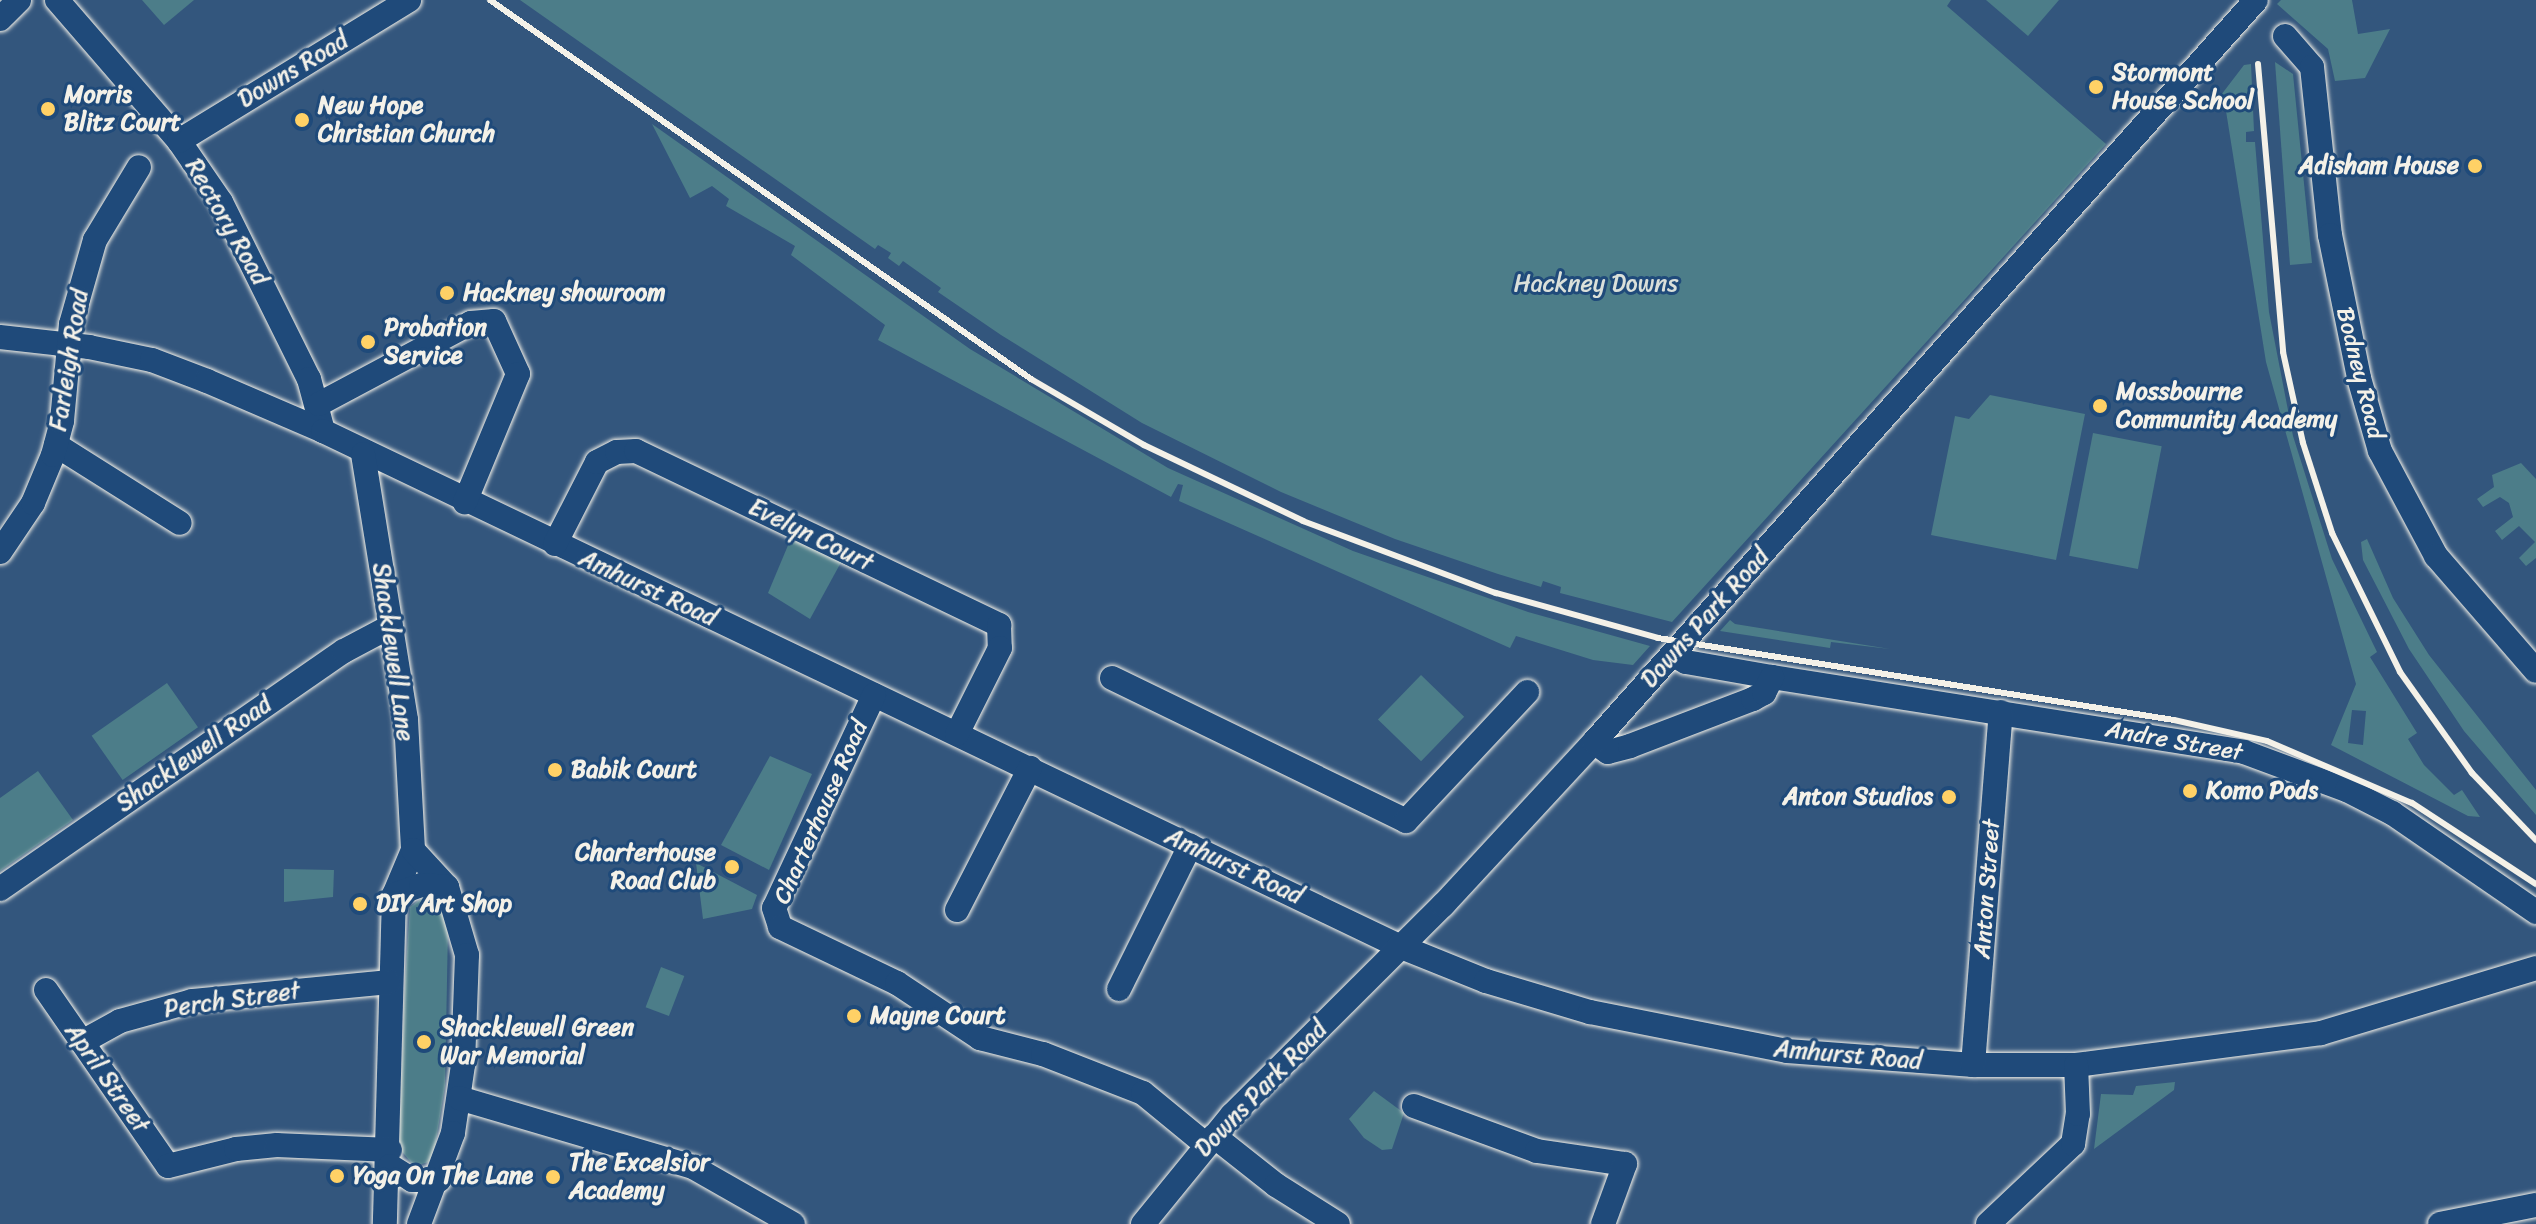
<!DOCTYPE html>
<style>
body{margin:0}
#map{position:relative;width:2536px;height:1224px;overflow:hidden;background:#33567d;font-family:Sriracha,sans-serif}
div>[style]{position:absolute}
.green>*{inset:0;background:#4c7d89;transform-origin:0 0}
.roads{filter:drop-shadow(0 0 2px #f4f1e8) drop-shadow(0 0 2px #f4f1e8)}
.minor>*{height:24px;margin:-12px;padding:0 12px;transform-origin:12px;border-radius:12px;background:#1f4a7a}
.rail>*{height:6px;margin:-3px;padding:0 3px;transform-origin:3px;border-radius:3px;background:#f4f1e8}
.dots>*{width:22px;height:22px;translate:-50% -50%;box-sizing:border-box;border:4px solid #1f4a7a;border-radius:50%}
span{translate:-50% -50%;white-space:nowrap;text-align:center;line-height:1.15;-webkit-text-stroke:6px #1f4a7a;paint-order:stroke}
.street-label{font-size:24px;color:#f4f1e8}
.poi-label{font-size:24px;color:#f4f1e8;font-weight:700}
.left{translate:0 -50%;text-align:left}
.right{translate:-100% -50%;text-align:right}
.park-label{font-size:24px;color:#dbe0da}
</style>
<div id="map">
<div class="green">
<div style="clip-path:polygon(142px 0,194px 0,164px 25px)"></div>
<div style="clip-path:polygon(520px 0,1951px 0,1947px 6px,2106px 144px,1672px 622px,1560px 593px,1561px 587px,1543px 581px,1541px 587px,1498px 574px,1395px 539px,1281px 492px,1142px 423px,1001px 335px,938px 292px,941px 288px,903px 261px,899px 266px,888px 258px,891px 253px,878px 245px,875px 249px)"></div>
<div style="clip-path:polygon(1986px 0,2059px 0,2028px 36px)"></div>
<div style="clip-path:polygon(2281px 0,2352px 0,2358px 34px,2390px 29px,2365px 78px,2335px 81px,2328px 49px,2277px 4px)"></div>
<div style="clip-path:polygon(2275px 62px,2293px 74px,2312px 263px,2290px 265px)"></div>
<div style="clip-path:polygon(evenodd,2251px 64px,2254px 131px,2246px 132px,2246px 142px,2255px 142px,2269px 312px,2293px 436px,2332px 559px,2377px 652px,2370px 657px,2417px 733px,2408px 739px,2424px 765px,2454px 795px,2462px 790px,2480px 817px,2468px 816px,2331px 745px,2356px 684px,2266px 362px,2226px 111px,2218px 99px,2244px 65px,2251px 64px,2352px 710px,2366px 711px,2363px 745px,2348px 743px,2352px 710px)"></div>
<div style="clip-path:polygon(652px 124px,970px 349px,1168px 468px,1353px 551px,1528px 612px,1650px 646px,1633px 665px,1593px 660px,1516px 636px,1510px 648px,1179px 501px,1183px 485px,1178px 484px,1171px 497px,878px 340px,885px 325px,791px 255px,795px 246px,726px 206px,729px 199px,712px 186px,690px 198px)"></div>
<div style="clip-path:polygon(1990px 395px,2085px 414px,2056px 560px,1931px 535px,1955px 416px,1969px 419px)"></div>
<div style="left:2093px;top:433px;width:70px;height:125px;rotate:11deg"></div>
<div style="clip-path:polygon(2521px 463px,2536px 479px,2536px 558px,2526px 566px,2519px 558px,2535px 542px,2519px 526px,2502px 540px,2495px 531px,2513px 517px,2509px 503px,2500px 497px,2483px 507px,2477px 499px,2494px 487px,2492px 475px)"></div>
<div style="clip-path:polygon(794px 531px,845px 555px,810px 619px,768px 593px)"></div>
<div style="clip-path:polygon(2367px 539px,2393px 598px,2429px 655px,2536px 790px,2536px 815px,2464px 731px,2409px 649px,2363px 560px,2361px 542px)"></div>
<div style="clip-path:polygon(1730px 620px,1735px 624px,1890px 649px,1831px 642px,1830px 648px,1720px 631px)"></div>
<div style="left:1421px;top:675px;width:60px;height:62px;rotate:44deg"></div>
<div style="left:167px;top:683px;width:54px;height:92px;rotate:55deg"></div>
<div style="clip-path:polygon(770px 756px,812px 774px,769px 870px,721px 845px)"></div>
<div style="clip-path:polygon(38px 771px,73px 820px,0 871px,0 798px)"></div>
<div style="clip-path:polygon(696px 863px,757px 895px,752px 909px,703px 919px)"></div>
<div style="clip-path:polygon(284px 869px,334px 870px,333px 897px,284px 902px)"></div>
<div style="clip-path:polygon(425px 896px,441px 908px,448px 928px,445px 1086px,434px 1153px,429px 1162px,414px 1166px,399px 1148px,405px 981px,410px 907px)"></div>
<div style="left:661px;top:967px;width:25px;height:43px;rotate:21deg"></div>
<div style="clip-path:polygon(2175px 1082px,2174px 1090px,2094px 1149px,2101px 1094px,2133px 1095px,2136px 1086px)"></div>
<div style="clip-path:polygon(1374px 1091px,1404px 1113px,1392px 1149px,1382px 1150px,1364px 1138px,1349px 1119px)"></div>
</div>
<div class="roads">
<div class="minor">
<div style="left:57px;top:0;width:186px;rotate:49.1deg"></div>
<div style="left:179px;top:141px;width:74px;rotate:55.5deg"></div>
<div style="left:221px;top:202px;width:198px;rotate:63.6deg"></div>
<div style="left:309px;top:379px;width:54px;rotate:74.9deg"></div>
<div style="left:0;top:19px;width:27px;rotate:-45deg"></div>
<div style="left:2285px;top:36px;width:41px;rotate:48.9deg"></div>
<div style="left:2312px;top:67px;width:169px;rotate:83.9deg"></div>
<div style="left:2330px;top:235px;width:146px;rotate:78.5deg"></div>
<div style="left:2359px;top:378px;width:76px;rotate:74deg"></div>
<div style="left:2380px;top:451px;width:119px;rotate:61.9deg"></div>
<div style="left:2436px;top:556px;width:152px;rotate:49deg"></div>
<div style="left:179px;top:141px;width:270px;rotate:-31.5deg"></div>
<div style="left:0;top:337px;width:90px;rotate:6.4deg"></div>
<div style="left:89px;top:347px;width:64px;rotate:11.7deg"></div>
<div style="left:152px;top:360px;width:59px;rotate:20.9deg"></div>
<div style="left:207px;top:381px;width:126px;rotate:23.3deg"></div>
<div style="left:323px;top:431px;width:1193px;rotate:25.58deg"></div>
<div style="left:1399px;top:946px;width:94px;rotate:21.9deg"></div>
<div style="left:1486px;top:981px;width:109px;rotate:16.6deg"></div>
<div style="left:1590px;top:1012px;width:201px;rotate:11.2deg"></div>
<div style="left:1787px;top:1051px;width:187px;rotate:4.3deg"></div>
<div style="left:1973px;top:1065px;width:103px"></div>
<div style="left:2076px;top:1065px;width:247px;rotate:-7.4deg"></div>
<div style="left:2321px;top:1033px;width:225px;rotate:-16.8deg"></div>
<div style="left:319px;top:404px;width:172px;rotate:-28.1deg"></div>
<div style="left:471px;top:323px;width:23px;rotate:-5deg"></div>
<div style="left:494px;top:321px;width:58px;rotate:65.6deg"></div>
<div style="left:518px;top:374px;width:139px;rotate:112.5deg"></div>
<div style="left:56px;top:445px;width:146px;rotate:32.2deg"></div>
<div style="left:363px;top:454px;width:269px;rotate:80.8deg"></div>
<div style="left:406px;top:720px;width:130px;rotate:86.9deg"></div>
<div style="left:413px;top:850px;width:49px;rotate:112.9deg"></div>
<div style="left:394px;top:895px;width:329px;rotate:91.6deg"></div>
<div style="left:555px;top:544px;width:92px;rotate:-62.9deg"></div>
<div style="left:597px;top:462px;width:22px;rotate:-27deg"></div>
<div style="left:617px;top:452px;width:19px;rotate:-3deg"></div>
<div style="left:636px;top:451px;width:403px;rotate:25.6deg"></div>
<div style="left:999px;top:625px;width:23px;rotate:88deg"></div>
<div style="left:1000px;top:648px;width:96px;rotate:116.6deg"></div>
<div style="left:0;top:552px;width:59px;rotate:-56deg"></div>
<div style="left:33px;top:503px;width:52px;rotate:-67.4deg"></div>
<div style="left:53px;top:455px;width:35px;rotate:-75deg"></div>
<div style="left:62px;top:421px;width:97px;rotate:-84.7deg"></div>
<div style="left:71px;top:324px;width:87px;rotate:-74.1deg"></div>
<div style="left:95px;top:240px;width:85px;rotate:-58.9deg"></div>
<div style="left:1673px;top:655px;width:15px;rotate:28deg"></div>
<div style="left:1686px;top:662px;width:87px;rotate:9.9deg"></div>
<div style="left:1772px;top:677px;width:478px;rotate:9deg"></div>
<div style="left:2244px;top:752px;width:110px;rotate:20.3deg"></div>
<div style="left:2347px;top:790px;width:51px;rotate:27.1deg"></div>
<div style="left:2392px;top:813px;width:175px;rotate:34.5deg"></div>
<div style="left:1112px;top:678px;width:327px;rotate:25.9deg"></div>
<div style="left:1406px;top:821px;width:177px;rotate:-46.8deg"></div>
<div style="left:874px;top:695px;width:235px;rotate:115.1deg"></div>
<div style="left:774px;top:908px;width:20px;rotate:72deg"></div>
<div style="left:780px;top:927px;width:130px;rotate:25.6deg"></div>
<div style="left:897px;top:983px;width:100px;rotate:33.5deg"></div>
<div style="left:980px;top:1038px;width:65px;rotate:14.3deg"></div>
<div style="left:1043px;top:1054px;width:107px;rotate:21.3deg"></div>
<div style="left:1143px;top:1093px;width:80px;rotate:39.4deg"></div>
<div style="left:1594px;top:742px;width:17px;rotate:36deg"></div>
<div style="left:1608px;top:752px;width:23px;rotate:-15deg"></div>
<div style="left:1630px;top:746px;width:132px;rotate:-20.9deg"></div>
<div style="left:1753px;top:699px;width:13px;rotate:-29deg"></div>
<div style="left:1764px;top:693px;width:18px;rotate:-63deg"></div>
<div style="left:413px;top:850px;width:50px;rotate:47.4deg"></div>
<div style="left:447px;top:887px;width:71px;rotate:73.6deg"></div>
<div style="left:467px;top:955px;width:110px;rotate:92.1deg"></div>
<div style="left:463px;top:1065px;width:69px;rotate:98.4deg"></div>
<div style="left:453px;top:1133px;width:97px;rotate:110.5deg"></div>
<div style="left:0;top:889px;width:418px;rotate:-34.7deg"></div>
<div style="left:344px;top:651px;width:53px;rotate:-28deg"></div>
<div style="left:394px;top:895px;width:29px;rotate:-20deg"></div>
<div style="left:421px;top:885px;width:26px;rotate:4deg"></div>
<div style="left:957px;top:910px;width:160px;rotate:-62.8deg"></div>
<div style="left:1119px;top:989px;width:160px;rotate:-63.6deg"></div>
<div style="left:46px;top:990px;width:214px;rotate:55.3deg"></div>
<div style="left:168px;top:1166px;width:70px;rotate:-14deg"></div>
<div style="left:236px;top:1149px;width:41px;rotate:-5.6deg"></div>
<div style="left:277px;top:1145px;width:113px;rotate:2.5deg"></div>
<div style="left:82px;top:1042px;width:43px;rotate:-28.9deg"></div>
<div style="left:120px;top:1021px;width:75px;rotate:-15.5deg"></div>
<div style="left:192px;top:1001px;width:197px;rotate:-5.5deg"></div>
<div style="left:1973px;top:1065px;width:354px;rotate:-85.5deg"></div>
<div style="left:459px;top:1098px;width:244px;rotate:16.4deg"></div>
<div style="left:693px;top:1167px;width:115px;rotate:29.7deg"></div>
<div style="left:1414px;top:1106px;width:131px;rotate:20.1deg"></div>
<div style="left:1537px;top:1151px;width:89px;rotate:8.4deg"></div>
<div style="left:1625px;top:1164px;width:64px;rotate:110.1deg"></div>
<div style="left:1214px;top:1136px;width:79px;rotate:38.3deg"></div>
<div style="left:1276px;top:1185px;width:73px;rotate:32.2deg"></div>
<div style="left:390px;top:1166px;width:26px;rotate:32deg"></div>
<div style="left:412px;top:1180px;width:27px"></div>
<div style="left:1143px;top:1224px;width:141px;rotate:-50.8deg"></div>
<div style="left:1232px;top:1115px;width:298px;rotate:-44.9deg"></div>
<div style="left:1443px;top:905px;width:222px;rotate:-47.2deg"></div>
<div style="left:1594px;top:742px;width:994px;rotate:-48.26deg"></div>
<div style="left:1988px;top:1224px;width:117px;rotate:-43.3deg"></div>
<div style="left:2073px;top:1144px;width:30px;rotate:-81deg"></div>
<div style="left:2078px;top:1114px;width:49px;rotate:-92.3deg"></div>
<div style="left:2440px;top:1224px;width:98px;rotate:-11.2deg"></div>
</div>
</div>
<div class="rail">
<div style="left:490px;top:0;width:661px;rotate:35.01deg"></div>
<div style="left:1031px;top:379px;width:131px;rotate:30.3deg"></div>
<div style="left:1144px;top:445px;width:176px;rotate:25.5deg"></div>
<div style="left:1303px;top:521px;width:206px;rotate:20.5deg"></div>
<div style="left:1496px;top:593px;width:168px;rotate:15.5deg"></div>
<div style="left:1658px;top:638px;width:522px;rotate:9.03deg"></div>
<div style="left:2174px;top:720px;width:95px;rotate:12.7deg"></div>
<div style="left:2267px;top:741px;width:158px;rotate:23.2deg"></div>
<div style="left:2412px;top:803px;width:148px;rotate:33.2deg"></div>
<div style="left:2258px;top:64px;width:289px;rotate:85deg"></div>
<div style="left:2283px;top:352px;width:93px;rotate:77.6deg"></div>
<div style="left:2303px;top:443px;width:95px;rotate:72.1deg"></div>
<div style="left:2332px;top:533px;width:155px;rotate:63.9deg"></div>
<div style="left:2400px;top:672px;width:124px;rotate:54.5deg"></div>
<div style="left:2472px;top:773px;width:93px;rotate:46.3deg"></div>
</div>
<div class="dots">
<div style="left:2096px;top:87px;background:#ffd166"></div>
<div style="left:48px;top:109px;background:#ffd166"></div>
<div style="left:302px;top:120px;background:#ffd166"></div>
<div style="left:2475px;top:166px;background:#ffd166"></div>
<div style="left:447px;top:293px;background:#ffd166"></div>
<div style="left:368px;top:342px;background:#ffd166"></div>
<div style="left:2100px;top:406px;background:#ffd166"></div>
<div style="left:555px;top:770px;background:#ffd166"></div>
<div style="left:2190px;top:791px;background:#ffd166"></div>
<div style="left:1949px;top:797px;background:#ffd166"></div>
<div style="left:732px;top:867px;background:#ffd166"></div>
<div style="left:360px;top:904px;background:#ffd166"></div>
<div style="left:854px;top:1016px;background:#ffd166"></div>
<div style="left:424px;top:1042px;background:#ffd166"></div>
<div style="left:337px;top:1176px;background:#ffd166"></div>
<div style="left:553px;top:1177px;background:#ffd166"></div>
</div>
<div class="street-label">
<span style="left:293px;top:70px;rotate:-31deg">Downs Road</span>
<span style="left:227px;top:222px;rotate:60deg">Rectory Road</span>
<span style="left:69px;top:360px;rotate:-81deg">Farleigh Road</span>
<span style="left:2360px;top:373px;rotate:76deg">Bodney Road</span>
<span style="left:811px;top:535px;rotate:26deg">Evelyn Court</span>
<span style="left:648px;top:588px;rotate:25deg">Amhurst Road</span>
<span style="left:1705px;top:618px;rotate:-48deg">Downs Park Road</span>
<span style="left:393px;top:652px;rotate:82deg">Shacklewell Lane</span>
<span style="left:2174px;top:741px;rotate:10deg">Andre Street</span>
<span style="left:194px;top:754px;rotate:-35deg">Shacklewell Road</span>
<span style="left:821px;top:812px;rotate:-66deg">Charterhouse Road</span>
<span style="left:1234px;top:866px;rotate:25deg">Amhurst Road</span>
<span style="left:1987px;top:889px;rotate:-86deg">Anton Street</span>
<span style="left:232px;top:1000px;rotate:-8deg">Perch Street</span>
<span style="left:1848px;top:1055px;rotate:5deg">Amhurst Road</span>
<span style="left:107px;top:1078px;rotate:55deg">April Street</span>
<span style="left:1261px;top:1089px;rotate:-46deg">Downs Park Road</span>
</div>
<div class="poi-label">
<span class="left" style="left:2112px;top:87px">Stormont<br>House School</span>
<span class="left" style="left:64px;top:109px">Morris<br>Blitz Court</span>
<span class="left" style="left:318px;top:120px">New Hope<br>Christian Church</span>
<span class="right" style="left:2459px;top:166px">Adisham House</span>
<span class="left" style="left:463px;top:293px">Hackney showroom</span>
<span class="left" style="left:384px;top:342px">Probation<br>Service</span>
<span class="left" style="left:2116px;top:406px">Mossbourne<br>Community Academy</span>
<span class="left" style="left:571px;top:770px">Babik Court</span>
<span class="left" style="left:2206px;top:791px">Komo Pods</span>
<span class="right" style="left:1933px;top:797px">Anton Studios</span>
<span class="right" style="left:716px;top:867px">Charterhouse<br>Road Club</span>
<span class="left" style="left:376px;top:904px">DIY Art Shop</span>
<span class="left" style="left:870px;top:1016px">Mayne Court</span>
<span class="left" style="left:440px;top:1042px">Shacklewell Green<br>War Memorial</span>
<span class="left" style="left:569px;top:1177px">The Excelsior<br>Academy</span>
<span class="left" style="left:353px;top:1176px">Yoga On The Lane</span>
</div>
<div class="park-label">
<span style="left:1596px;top:284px">Hackney Downs</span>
</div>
</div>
